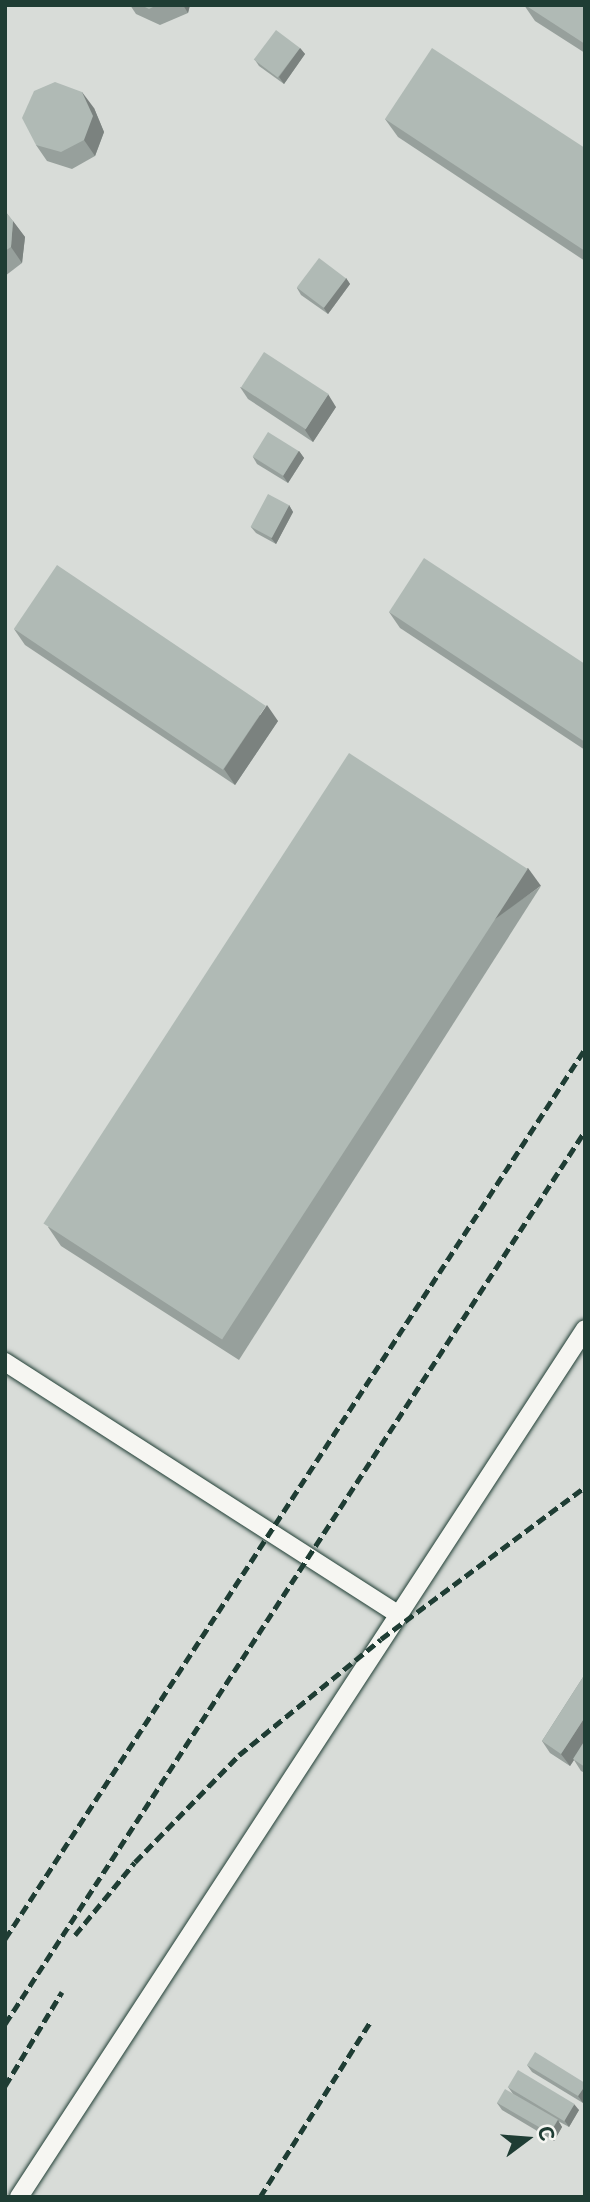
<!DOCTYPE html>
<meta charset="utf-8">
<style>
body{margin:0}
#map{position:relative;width:590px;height:2202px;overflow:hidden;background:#e9ebe7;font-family:"Playpen Sans",sans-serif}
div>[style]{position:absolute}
.built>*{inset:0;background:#d8dcd8;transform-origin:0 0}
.roads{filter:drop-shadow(0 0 2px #1f3d34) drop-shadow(0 0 2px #1f3d34)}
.service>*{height:18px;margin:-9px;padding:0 9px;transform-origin:9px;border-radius:9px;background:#f6f6f2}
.rail>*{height:5px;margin-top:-2.5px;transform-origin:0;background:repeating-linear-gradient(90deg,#1f3d34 0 10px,transparent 0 15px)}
.wall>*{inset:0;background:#97a09c}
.shaded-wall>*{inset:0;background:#7b827f;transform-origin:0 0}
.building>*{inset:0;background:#b0bab5;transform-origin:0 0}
span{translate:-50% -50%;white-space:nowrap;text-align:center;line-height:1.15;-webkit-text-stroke:7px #f6f6f2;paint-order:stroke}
.frame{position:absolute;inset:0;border:7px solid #1f3d34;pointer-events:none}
.north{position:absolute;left:492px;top:2104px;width:70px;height:70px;-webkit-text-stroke:5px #f6f6f2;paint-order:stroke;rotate:74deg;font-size:19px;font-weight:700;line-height:28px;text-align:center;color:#1f3d34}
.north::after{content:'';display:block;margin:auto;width:24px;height:32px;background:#1f3d34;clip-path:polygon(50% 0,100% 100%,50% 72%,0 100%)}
</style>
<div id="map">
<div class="built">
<div style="left:5px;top:5px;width:580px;height:2192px"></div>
</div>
<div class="roads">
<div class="service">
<div style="left:5px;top:1362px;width:467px;rotate:32.7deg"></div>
<div style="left:19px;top:2197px;width:1036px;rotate:-56.89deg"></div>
</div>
</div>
<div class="rail">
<div style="left:75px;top:1935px;width:94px;rotate:-50.6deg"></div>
<div style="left:135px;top:1862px;width:149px;rotate:-45.8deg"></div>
<div style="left:239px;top:1755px;width:183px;rotate:-39.2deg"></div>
<div style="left:381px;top:1639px;width:254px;rotate:-36.7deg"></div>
<div style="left:5px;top:1939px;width:1062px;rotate:-56.91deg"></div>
<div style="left:5px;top:2024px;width:1065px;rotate:-57deg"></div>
<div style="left:5px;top:2086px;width:110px;rotate:-58.8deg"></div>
<div style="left:260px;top:2197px;width:207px;rotate:-57.8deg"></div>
</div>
<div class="wall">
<div style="clip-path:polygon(130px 5px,190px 5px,188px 13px,160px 25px,136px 14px)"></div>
<div style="clip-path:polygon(524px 5px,585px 5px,585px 53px,535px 21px)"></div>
<div style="clip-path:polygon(300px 48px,305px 54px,284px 84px,259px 66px,255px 60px)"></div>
<div style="clip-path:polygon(94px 108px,104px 132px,95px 156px,72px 169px,47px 161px,36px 145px)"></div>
<div style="clip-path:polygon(385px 119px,585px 148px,585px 261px,398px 137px)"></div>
<div style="clip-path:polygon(5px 211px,25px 237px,22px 263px,5px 276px)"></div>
<div style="clip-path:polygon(346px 278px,350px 284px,328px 314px,301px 295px,297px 288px)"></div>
<div style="clip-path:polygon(240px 387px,336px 407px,313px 442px,248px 399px)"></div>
<div style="clip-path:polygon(299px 451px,304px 458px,288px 483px,257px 464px,253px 457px)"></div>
<div style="clip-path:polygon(289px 505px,293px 512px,276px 544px,256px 533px,251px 527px)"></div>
<div style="clip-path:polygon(389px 612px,585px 664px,585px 750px,400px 628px)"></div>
<div style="clip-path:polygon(14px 629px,278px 721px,235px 785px,25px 645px)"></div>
<div style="clip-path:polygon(541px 886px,239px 1360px,61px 1246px,48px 1227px)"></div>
<div style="clip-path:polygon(585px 1674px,585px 1773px,581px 1771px,574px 1760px,570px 1766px,550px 1753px,542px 1741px)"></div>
<div style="clip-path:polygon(527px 2065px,585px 2083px,585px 2100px,583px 2103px,532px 2072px)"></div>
<div style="clip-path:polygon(508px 2087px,579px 2110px,569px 2127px,558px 2121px,562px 2127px,554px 2141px,502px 2110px,497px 2103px,513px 2094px)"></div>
</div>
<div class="shaded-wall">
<div style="clip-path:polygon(183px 5px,190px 5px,188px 13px)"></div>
<div style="clip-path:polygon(300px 48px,305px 54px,284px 84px,279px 77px)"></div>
<div style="clip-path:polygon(82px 92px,94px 108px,104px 132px,95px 156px,84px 140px)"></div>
<div style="clip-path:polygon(13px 221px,25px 237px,22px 263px,11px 247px)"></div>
<div style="clip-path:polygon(346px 278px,350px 284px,328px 314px,323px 307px)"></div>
<div style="clip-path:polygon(328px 394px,336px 407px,313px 442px,305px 430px)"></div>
<div style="clip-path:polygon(299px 451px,304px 458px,288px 483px,283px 476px)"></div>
<div style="clip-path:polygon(289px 505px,293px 512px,276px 544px,271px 538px)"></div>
<div style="clip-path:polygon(267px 705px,278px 721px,235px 785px,224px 769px)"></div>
<div style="left:528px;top:868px;width:22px;height:562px;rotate:54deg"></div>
<div style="clip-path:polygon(585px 1717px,585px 1743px,570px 1766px,561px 1754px)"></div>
<div style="clip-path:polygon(585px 2086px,585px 2100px,583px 2103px,578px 2096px)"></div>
<div style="clip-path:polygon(574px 2104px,579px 2110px,569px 2127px,564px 2120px)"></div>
<div style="clip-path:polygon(558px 2120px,562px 2127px,554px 2141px,549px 2135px)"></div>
</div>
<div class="building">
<div style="clip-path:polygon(141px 5px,157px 5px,149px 9px)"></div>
<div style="clip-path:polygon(525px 5px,585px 5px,585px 44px)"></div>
<div style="left:276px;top:30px;width:30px;height:37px;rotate:37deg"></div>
<div style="clip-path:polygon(432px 48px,585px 148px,585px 251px,385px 119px)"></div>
<div style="clip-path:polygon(55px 82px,82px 92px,93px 116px,84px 140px,61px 152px,36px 145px,22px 118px,34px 91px)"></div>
<div style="clip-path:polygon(5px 211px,13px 221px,11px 247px,5px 251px)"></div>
<div style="left:319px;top:258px;width:34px;height:37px;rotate:37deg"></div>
<div style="left:264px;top:352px;width:77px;height:42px;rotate:33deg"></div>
<div style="left:268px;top:432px;width:36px;height:29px;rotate:32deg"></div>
<div style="left:268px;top:494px;width:24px;height:37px;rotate:28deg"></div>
<div style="clip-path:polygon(424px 558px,585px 664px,585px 742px,389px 612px)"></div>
<div style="left:57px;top:565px;width:252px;height:77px;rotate:34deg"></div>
<div style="left:349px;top:753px;width:213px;height:561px;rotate:33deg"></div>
<div style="clip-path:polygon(585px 1674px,585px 1717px,561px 1754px,542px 1741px)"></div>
<div style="clip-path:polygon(585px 1740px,585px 1767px,573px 1759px)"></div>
<div style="clip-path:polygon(535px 2052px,585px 2083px,585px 2086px,578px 2096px,527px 2065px)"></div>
<div style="left:518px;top:2070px;width:66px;height:20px;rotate:31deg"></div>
<div style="left:505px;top:2089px;width:61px;height:16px;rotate:30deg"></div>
</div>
<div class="frame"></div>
<div class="north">С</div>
</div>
